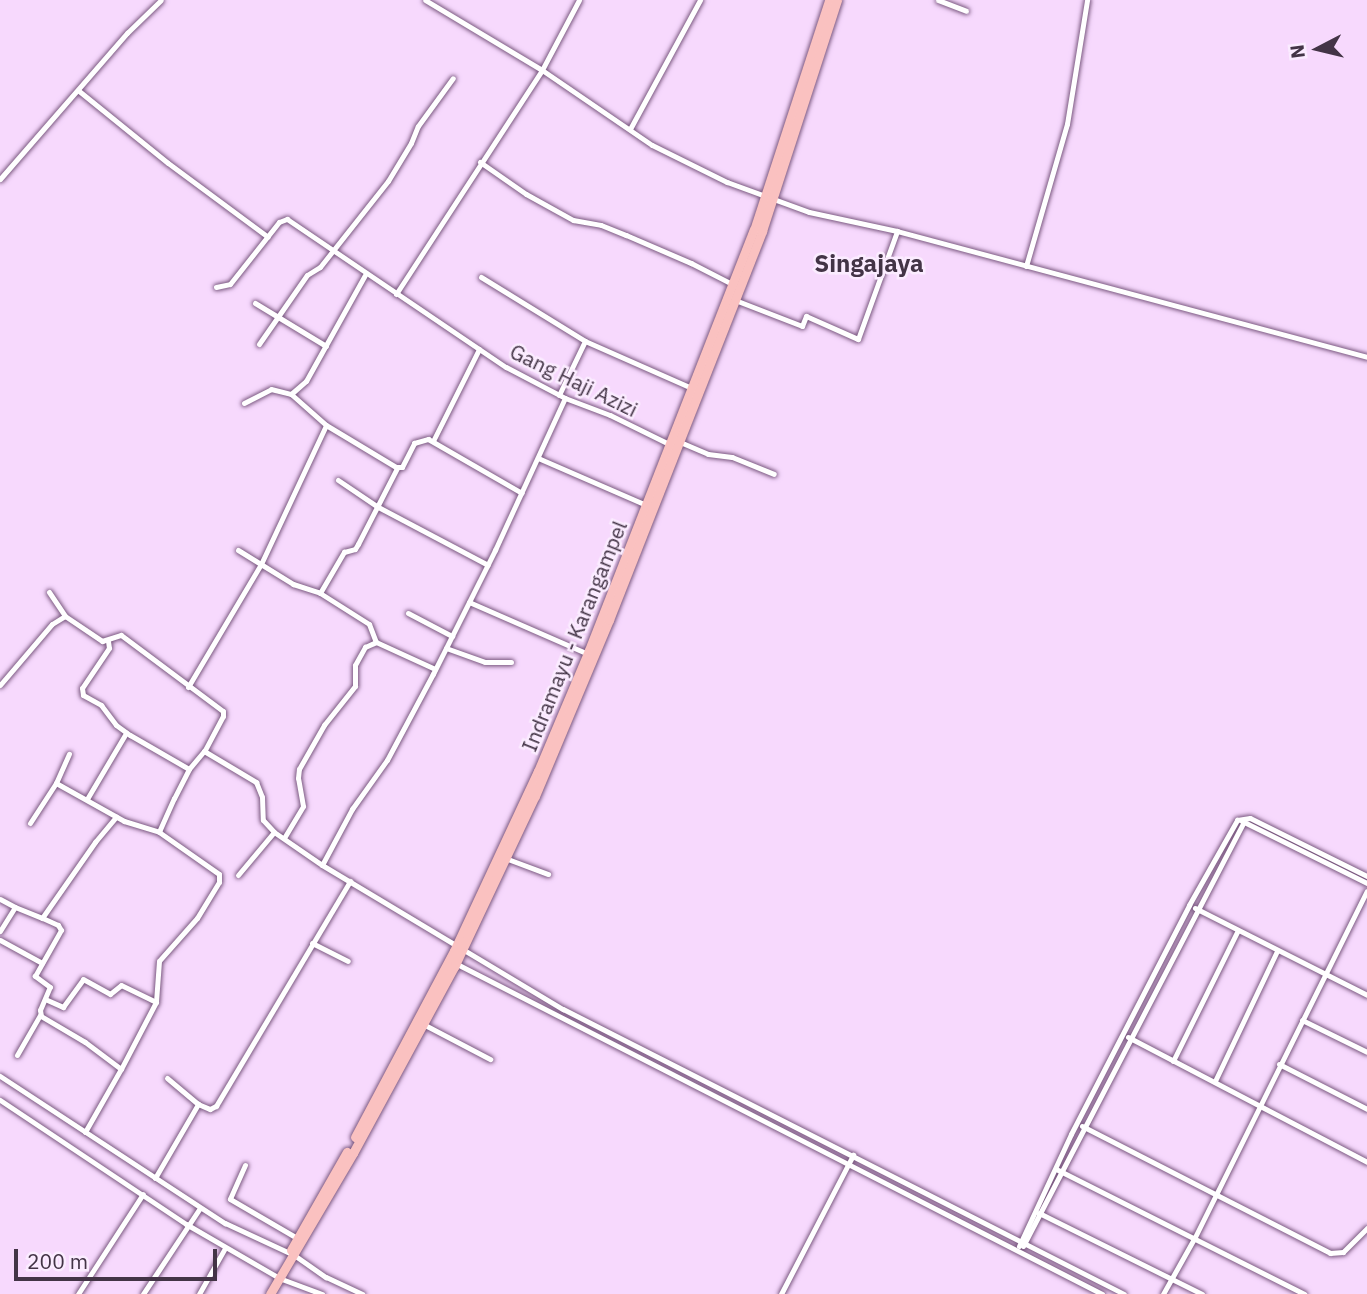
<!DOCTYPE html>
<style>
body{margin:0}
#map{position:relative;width:1367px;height:1294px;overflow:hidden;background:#f7d9fd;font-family:"IBM Plex Sans",sans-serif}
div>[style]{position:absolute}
.roads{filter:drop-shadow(0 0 2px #7b5981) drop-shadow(0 0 2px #7b5981)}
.minor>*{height:5px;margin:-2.5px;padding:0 2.5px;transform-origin:2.5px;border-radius:2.5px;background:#fff}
.primary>*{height:9px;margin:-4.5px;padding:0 4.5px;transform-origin:4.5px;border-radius:4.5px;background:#fac1c0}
span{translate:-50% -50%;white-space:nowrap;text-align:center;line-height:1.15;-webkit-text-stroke:5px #fbecff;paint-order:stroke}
.street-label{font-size:21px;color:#433446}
.quarter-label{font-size:24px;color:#433446;font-weight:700}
.north{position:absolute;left:1283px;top:14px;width:70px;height:70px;-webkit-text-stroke:5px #fbecff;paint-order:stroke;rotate:263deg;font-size:19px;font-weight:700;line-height:28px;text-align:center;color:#433446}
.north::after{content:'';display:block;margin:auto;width:24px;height:32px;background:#433446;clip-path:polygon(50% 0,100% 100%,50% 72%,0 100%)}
.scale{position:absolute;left:14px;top:1249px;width:203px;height:32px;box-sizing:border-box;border:4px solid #433446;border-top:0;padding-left:9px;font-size:21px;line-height:24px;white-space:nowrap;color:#433446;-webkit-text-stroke:5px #fbecff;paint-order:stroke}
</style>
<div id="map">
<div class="roads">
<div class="minor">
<div style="left:579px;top:0;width:79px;rotate:117.9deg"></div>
<div style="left:542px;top:70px;width:133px;rotate:34.3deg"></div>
<div style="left:652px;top:145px;width:84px;rotate:26.3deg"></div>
<div style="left:727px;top:182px;width:87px;rotate:20.1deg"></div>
<div style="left:809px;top:212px;width:90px;rotate:12.2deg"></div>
<div style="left:897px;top:231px;width:487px;rotate:15deg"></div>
<div style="left:938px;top:0;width:30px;rotate:21deg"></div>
<div style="left:79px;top:91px;width:114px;rotate:39deg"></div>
<div style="left:168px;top:163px;width:124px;rotate:36.5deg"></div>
<div style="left:630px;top:129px;width:147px;rotate:-61.5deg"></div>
<div style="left:480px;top:162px;width:56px;rotate:34.8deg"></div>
<div style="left:526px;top:194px;width:54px;rotate:29deg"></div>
<div style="left:573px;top:220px;width:28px;rotate:10deg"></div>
<div style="left:601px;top:225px;width:27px;rotate:22deg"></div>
<div style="left:626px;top:235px;width:71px;rotate:23.3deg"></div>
<div style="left:691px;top:263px;width:48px;rotate:27.1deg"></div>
<div style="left:0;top:179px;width:194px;rotate:-49deg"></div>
<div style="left:127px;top:33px;width:47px;rotate:-44.1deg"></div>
<div style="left:1026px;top:266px;width:148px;rotate:-73.9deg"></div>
<div style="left:1067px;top:124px;width:126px;rotate:-80.8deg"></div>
<div style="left:481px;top:277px;width:122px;rotate:31.6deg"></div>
<div style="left:585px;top:341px;width:119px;rotate:23.8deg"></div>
<div style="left:216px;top:287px;width:14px;rotate:-12deg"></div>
<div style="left:230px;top:284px;width:79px;rotate:-51.7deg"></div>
<div style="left:279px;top:222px;width:9px;rotate:-21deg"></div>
<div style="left:287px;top:219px;width:264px;rotate:34.1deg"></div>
<div style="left:506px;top:367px;width:67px;rotate:27.7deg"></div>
<div style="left:565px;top:398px;width:48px;rotate:20.7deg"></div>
<div style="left:610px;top:415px;width:68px;rotate:26.2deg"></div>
<div style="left:396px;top:294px;width:267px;rotate:-56.9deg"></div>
<div style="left:542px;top:70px;width:136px;rotate:-149.1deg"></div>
<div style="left:735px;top:300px;width:72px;rotate:21.2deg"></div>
<div style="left:802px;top:326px;width:11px;rotate:-68deg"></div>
<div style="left:806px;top:316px;width:57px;rotate:23.9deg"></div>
<div style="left:858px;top:339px;width:115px;rotate:-70.1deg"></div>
<div style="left:255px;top:303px;width:83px;rotate:31.2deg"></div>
<div style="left:259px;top:344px;width:84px;rotate:-55.2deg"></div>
<div style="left:307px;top:275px;width:15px;rotate:-32deg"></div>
<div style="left:320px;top:267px;width:110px;rotate:-51.7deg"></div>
<div style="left:388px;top:181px;width:44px;rotate:-58.8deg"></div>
<div style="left:411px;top:143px;width:18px;rotate:-68deg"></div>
<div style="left:418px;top:126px;width:59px;rotate:-53.9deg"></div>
<div style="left:291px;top:394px;width:47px;rotate:41.5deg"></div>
<div style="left:326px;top:425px;width:82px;rotate:31deg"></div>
<div style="left:396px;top:467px;width:6px"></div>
<div style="left:402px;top:467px;width:27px;rotate:-63deg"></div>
<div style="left:414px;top:443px;width:15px;rotate:-16deg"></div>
<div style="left:428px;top:439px;width:108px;rotate:29.9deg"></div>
<div style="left:559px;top:395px;width:60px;rotate:-64.3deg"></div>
<div style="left:244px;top:403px;width:30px;rotate:-27deg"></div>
<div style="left:271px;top:389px;width:21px;rotate:14deg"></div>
<div style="left:291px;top:394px;width:20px;rotate:-41deg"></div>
<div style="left:306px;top:381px;width:121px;rotate:-60.9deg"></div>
<div style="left:433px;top:441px;width:103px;rotate:-63.4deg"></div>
<div style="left:680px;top:442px;width:30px;rotate:23deg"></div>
<div style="left:708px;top:454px;width:24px;rotate:7deg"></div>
<div style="left:732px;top:457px;width:45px;rotate:22deg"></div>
<div style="left:538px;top:458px;width:118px;rotate:23.5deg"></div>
<div style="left:338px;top:480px;width:48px;rotate:34deg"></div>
<div style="left:378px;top:507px;width:124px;rotate:27.8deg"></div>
<div style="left:238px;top:550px;width:65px;rotate:31.7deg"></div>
<div style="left:293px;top:584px;width:28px;rotate:18deg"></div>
<div style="left:320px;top:593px;width:58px;rotate:32.3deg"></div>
<div style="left:369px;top:624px;width:19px;rotate:69deg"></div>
<div style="left:49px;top:592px;width:29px;rotate:56deg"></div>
<div style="left:65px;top:616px;width:45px;rotate:34deg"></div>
<div style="left:102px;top:641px;width:20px;rotate:-18deg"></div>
<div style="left:121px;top:635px;width:127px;rotate:36.7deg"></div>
<div style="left:223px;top:711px;width:5px;rotate:90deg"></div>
<div style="left:223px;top:716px;width:40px;rotate:118deg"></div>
<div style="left:204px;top:751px;width:23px;rotate:130deg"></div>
<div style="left:189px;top:769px;width:33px;rotate:117deg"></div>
<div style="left:174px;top:798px;width:37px;rotate:114deg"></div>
<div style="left:320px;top:593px;width:48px;rotate:-59.7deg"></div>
<div style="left:344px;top:552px;width:11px;rotate:-15deg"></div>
<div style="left:355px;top:549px;width:6px;rotate:-59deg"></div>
<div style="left:358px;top:544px;width:85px;rotate:-62.8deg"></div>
<div style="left:469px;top:602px;width:130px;rotate:23.6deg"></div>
<div style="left:408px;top:613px;width:50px;rotate:27.6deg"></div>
<div style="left:108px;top:641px;width:7px;rotate:82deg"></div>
<div style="left:109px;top:648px;width:48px;rotate:124deg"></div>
<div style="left:82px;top:688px;width:7px;rotate:82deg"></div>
<div style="left:83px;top:695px;width:21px;rotate:29deg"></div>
<div style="left:101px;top:705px;width:25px;rotate:53deg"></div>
<div style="left:116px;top:725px;width:17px;rotate:36deg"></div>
<div style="left:130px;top:735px;width:68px;rotate:30deg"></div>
<div style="left:446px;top:648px;width:41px;rotate:19.7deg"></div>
<div style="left:485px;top:662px;width:26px"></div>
<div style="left:0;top:685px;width:80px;rotate:-49.6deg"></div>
<div style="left:52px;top:624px;width:15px;rotate:-32deg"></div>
<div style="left:188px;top:687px;width:143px;rotate:-59.3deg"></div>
<div style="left:261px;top:564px;width:153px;rotate:-64.9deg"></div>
<div style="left:204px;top:751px;width:61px;rotate:30.8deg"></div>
<div style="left:256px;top:782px;width:16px;rotate:68deg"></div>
<div style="left:262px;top:797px;width:23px;rotate:88deg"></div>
<div style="left:263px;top:820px;width:16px;rotate:47deg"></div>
<div style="left:274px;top:832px;width:58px;rotate:34.5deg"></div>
<div style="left:322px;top:865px;width:281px;rotate:30.9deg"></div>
<div style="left:563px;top:1009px;width:629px;rotate:26.93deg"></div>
<div style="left:56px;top:783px;width:32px;rotate:-66deg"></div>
<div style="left:87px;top:799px;width:77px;rotate:-59.4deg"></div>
<div style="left:1242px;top:821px;width:140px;rotate:26.4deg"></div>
<div style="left:30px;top:823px;width:48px;rotate:-57deg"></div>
<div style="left:56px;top:783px;width:78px;rotate:29.2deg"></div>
<div style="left:124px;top:821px;width:37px;rotate:17deg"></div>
<div style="left:159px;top:832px;width:73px;rotate:35deg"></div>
<div style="left:219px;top:874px;width:8px;rotate:90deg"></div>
<div style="left:219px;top:882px;width:42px;rotate:121.4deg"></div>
<div style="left:197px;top:918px;width:57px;rotate:131.5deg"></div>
<div style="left:159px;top:961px;width:41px;rotate:94.2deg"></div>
<div style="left:156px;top:1002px;width:76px;rotate:117.6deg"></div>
<div style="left:121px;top:1069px;width:45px;rotate:-143.1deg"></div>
<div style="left:85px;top:1042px;width:51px;rotate:-149.4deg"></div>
<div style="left:41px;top:1016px;width:6px;rotate:-99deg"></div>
<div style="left:40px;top:1010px;width:25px;rotate:-67deg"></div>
<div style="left:50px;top:987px;width:19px;rotate:-144deg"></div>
<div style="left:35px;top:976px;width:53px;rotate:-60.5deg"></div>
<div style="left:61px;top:930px;width:6px;rotate:-121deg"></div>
<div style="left:58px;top:925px;width:17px;rotate:-156deg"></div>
<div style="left:42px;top:918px;width:93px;rotate:-55.1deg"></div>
<div style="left:95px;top:842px;width:33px;rotate:-50deg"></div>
<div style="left:284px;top:838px;width:37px;rotate:-59deg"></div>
<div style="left:303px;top:806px;width:28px;rotate:-100deg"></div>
<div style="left:298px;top:778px;width:9px;rotate:-84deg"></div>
<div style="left:299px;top:769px;width:51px;rotate:-60.4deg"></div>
<div style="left:324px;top:725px;width:50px;rotate:-51.5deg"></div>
<div style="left:355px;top:686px;width:21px;rotate:-90deg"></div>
<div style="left:355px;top:665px;width:21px;rotate:-61deg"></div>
<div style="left:365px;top:647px;width:12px;rotate:-24deg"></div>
<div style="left:376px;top:642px;width:65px;rotate:24.6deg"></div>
<div style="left:505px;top:858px;width:46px;rotate:20.4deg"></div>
<div style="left:322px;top:865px;width:64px;rotate:-61.8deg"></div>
<div style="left:352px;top:809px;width:60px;rotate:-54.5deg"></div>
<div style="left:387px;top:760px;width:98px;rotate:-61.9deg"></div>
<div style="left:433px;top:674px;width:139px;rotate:-63.4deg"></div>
<div style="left:495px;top:550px;width:167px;rotate:-65.3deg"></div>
<div style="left:238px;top:875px;width:56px;rotate:-50.1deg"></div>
<div style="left:0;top:899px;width:17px;rotate:28deg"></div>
<div style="left:1195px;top:908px;width:193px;rotate:26.8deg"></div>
<div style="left:0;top:931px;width:28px;rotate:-58deg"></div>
<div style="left:15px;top:907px;width:29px;rotate:22deg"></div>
<div style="left:0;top:940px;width:48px;rotate:28.7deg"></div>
<div style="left:312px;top:943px;width:40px;rotate:26.6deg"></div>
<div style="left:453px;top:962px;width:729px;rotate:27.09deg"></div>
<div style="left:45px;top:999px;width:20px;rotate:24deg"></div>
<div style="left:63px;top:1007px;width:34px;rotate:-54deg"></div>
<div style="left:83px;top:979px;width:31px;rotate:29deg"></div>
<div style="left:110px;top:994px;width:14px;rotate:-39deg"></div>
<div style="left:121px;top:985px;width:39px;rotate:26deg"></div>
<div style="left:1302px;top:1020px;width:72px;rotate:26.2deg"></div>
<div style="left:423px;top:1024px;width:76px;rotate:27.6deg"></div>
<div style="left:1128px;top:1037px;width:270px;rotate:27.6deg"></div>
<div style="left:17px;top:1055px;width:46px;rotate:-60.1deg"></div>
<div style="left:1173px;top:1061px;width:146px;rotate:-63.6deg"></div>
<div style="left:1279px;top:1064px;width:99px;rotate:27.1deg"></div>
<div style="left:0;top:1076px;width:269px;rotate:33.2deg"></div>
<div style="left:225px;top:1223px;width:76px;rotate:24.9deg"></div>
<div style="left:294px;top:1255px;width:39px;rotate:35deg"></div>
<div style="left:326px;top:1277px;width:40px;rotate:25deg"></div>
<div style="left:167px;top:1078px;width:40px;rotate:40deg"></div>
<div style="left:1215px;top:1081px;width:144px;rotate:-64.5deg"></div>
<div style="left:0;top:1100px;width:224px;rotate:33.7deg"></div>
<div style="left:186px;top:1224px;width:108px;rotate:30.1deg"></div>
<div style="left:1082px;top:1126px;width:279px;rotate:27.1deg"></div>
<div style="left:1330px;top:1253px;width:13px;rotate:-4deg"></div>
<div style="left:1343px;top:1252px;width:34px;rotate:-45deg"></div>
<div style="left:85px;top:1132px;width:73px;rotate:-60.3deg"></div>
<div style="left:245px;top:1165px;width:37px;rotate:114deg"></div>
<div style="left:230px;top:1199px;width:78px;rotate:30.2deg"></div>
<div style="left:1056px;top:1169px;width:278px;rotate:26.7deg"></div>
<div style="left:155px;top:1178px;width:86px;rotate:-59.8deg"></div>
<div style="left:198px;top:1104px;width:13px;rotate:23deg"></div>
<div style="left:210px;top:1109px;width:7px;rotate:-27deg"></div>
<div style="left:216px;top:1106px;width:262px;rotate:-59.2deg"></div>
<div style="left:1039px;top:1213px;width:182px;rotate:26.4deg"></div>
<div style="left:1019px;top:1246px;width:123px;rotate:-65.1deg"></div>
<div style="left:1071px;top:1134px;width:258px;rotate:-62.7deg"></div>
<div style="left:1189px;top:905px;width:98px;rotate:-60.5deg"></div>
<div style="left:1237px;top:820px;width:13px;rotate:-9deg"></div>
<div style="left:1250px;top:818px;width:131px;rotate:26.4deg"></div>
<div style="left:1023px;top:1246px;width:477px;rotate:-62.5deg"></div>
<div style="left:279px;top:1278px;width:46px;rotate:20.4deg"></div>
<div style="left:78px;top:1294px;width:119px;rotate:-57deg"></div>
<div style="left:143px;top:1294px;width:103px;rotate:-56.5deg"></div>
<div style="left:199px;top:1294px;width:53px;rotate:-60.5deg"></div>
<div style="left:781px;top:1294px;width:157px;rotate:-62.6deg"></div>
<div style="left:1163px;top:1294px;width:65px;rotate:-60.7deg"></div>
<div style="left:1195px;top:1237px;width:386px;rotate:-63.6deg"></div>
</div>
<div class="primary">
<div style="left:355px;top:1137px;width:211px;rotate:-62deg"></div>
<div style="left:454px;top:951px;width:199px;rotate:-65deg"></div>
<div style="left:538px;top:771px;width:131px;rotate:-67.1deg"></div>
<div style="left:589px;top:650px;width:451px;rotate:-68.6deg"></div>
<div style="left:754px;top:230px;width:242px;rotate:-71.9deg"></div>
<div style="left:291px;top:1250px;width:113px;rotate:-60.3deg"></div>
<div style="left:270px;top:1294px;width:164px;rotate:-59.5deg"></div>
<div style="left:353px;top:1153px;width:212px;rotate:-61.5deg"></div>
<div style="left:454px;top:967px;width:189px;rotate:-64.7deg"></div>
<div style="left:535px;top:796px;width:191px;rotate:-67.2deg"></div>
<div style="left:609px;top:620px;width:418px;rotate:-68.5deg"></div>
<div style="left:762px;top:231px;width:243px;rotate:-72deg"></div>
</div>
</div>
<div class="street-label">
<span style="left:574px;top:380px;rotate:26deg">Gang Haji Azizi</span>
<span style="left:574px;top:636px;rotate:-68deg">Indramayu - Karangampel</span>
</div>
<div class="quarter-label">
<span style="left:869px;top:264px">Singajaya</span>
</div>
<div class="north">N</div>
<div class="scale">200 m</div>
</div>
